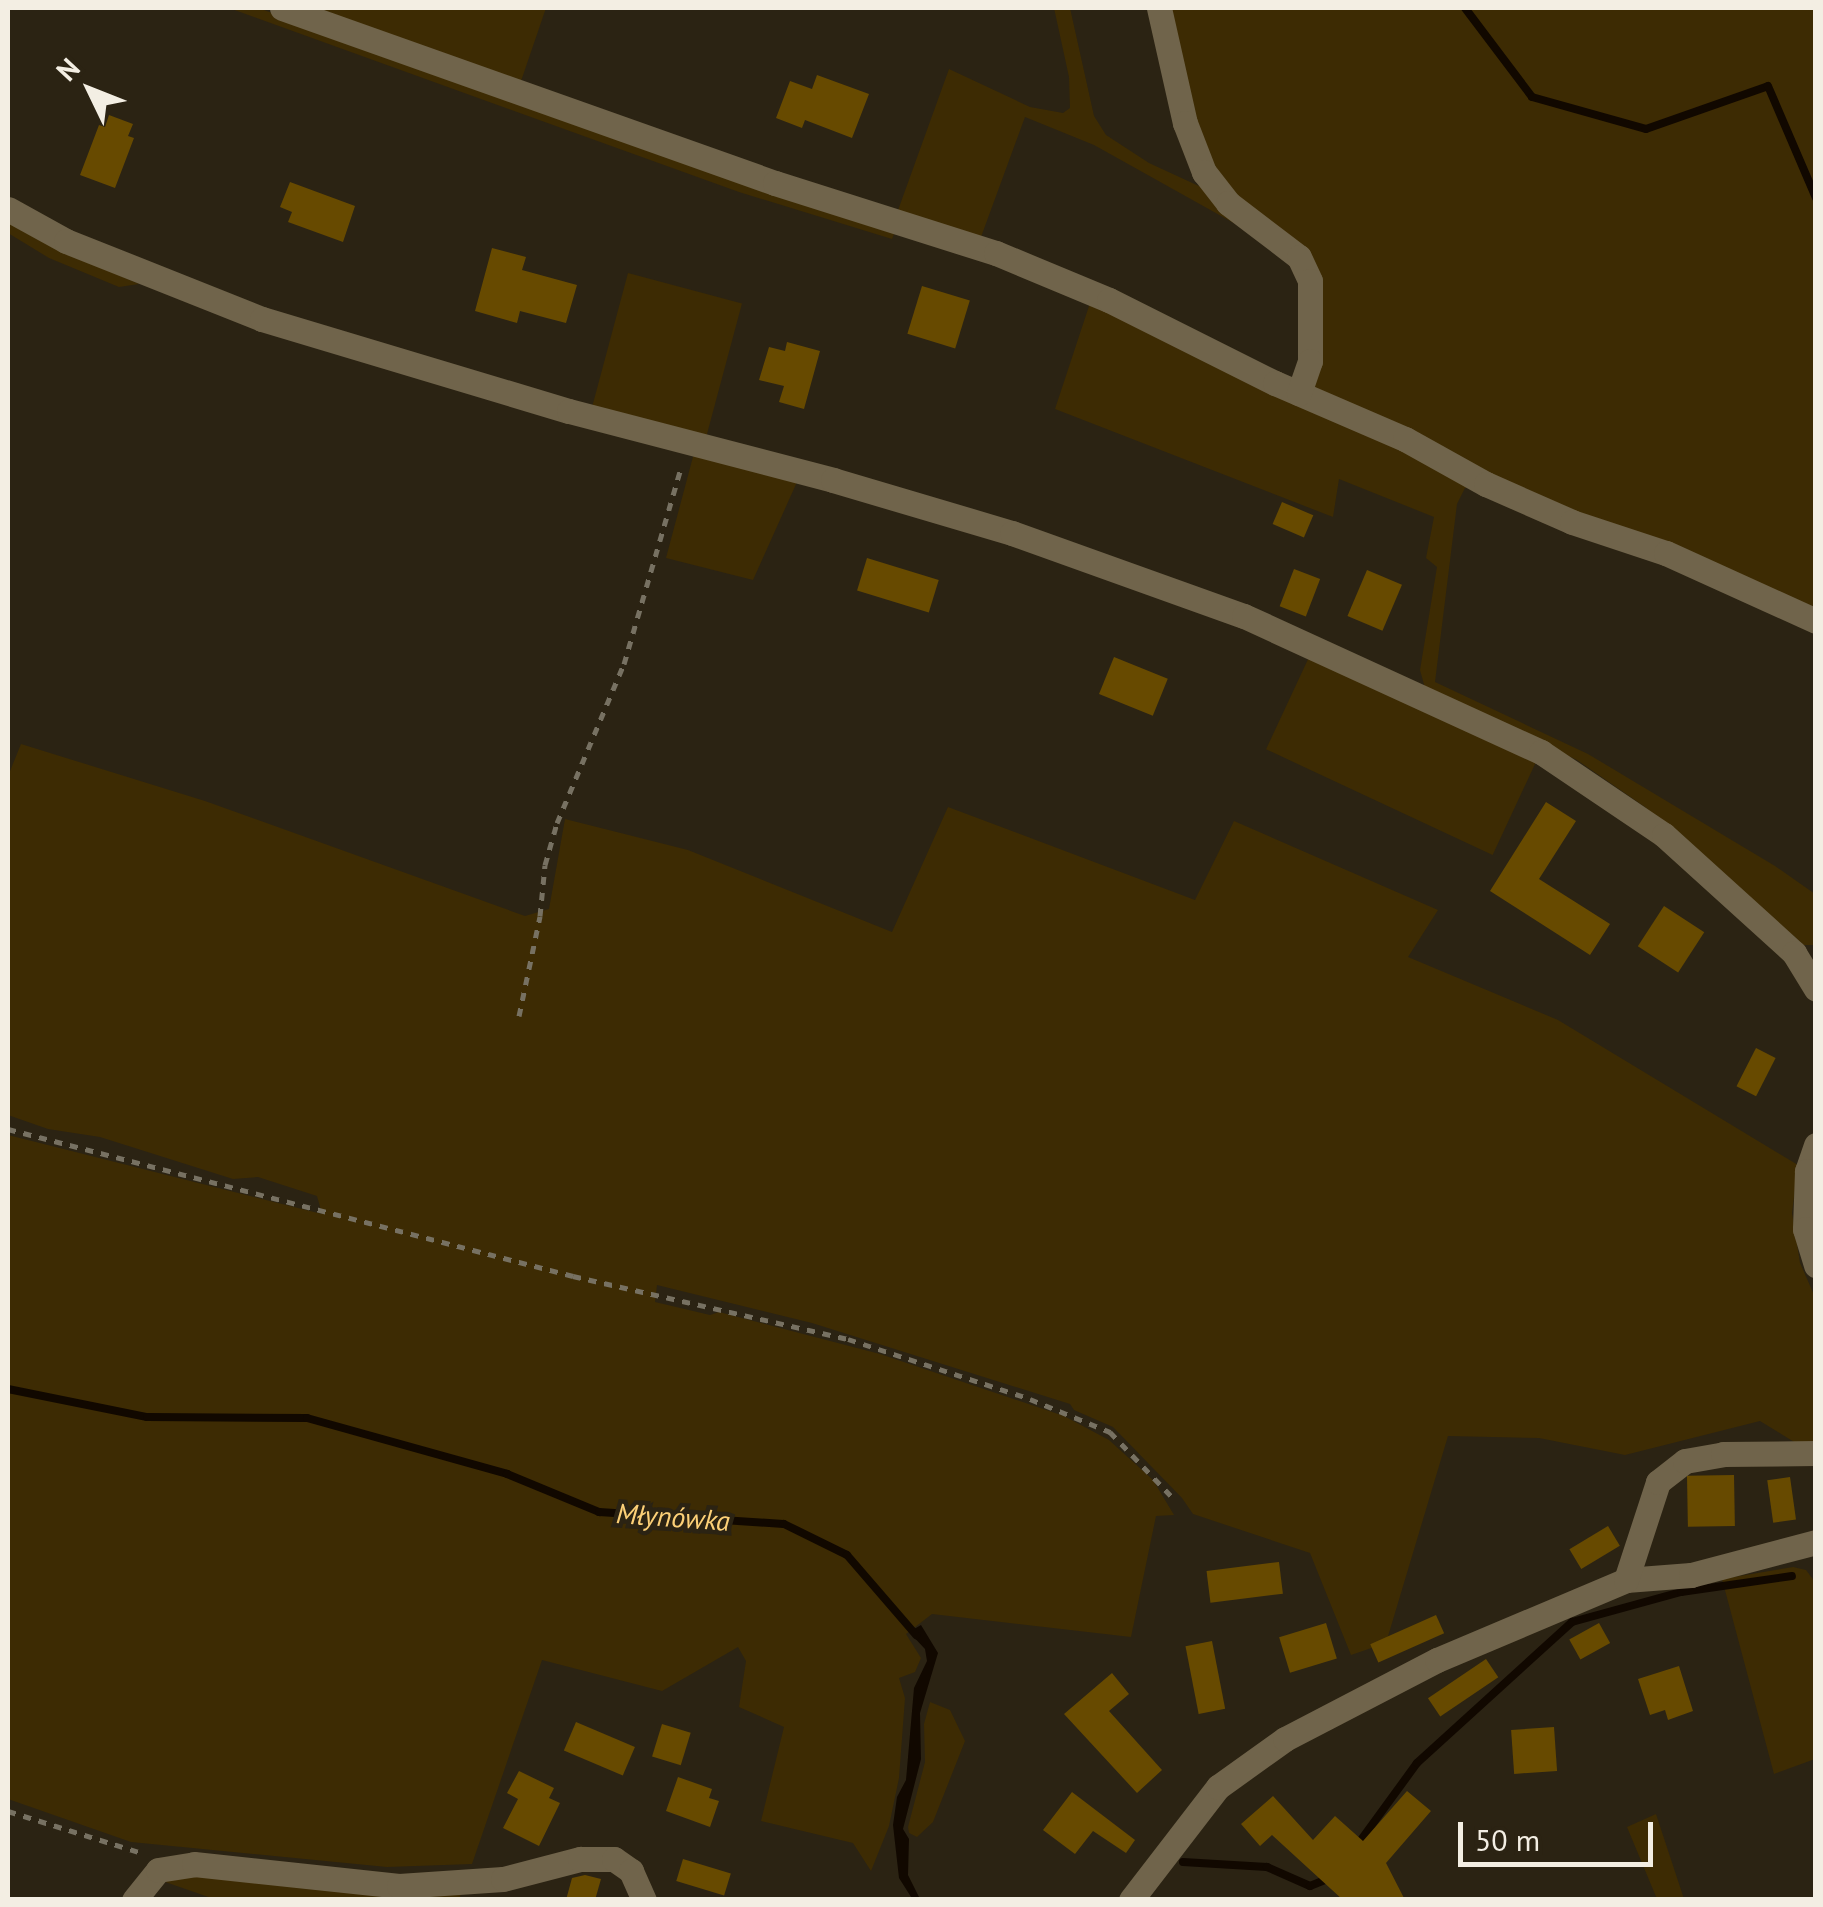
<!DOCTYPE html>
<meta charset="utf-8">
<style>
body{margin:0}
#map{position:relative;width:1823px;height:1907px;overflow:hidden;background:#2b2313;font-family:"PT Sans",sans-serif}
div>[style]{position:absolute}
.green>*{inset:0;background:#3d2b03;transform-origin:0 0}
.water>*{inset:0;background:#110800}
.stream>*{height:8px;margin:-4px;padding:0 4px;transform-origin:4px;border-radius:4px;background:#110800}
.building>*{inset:0;background:#674a00;transform-origin:0 0}
.path>*{height:5px;margin-top:-2.5px;transform-origin:0;background:repeating-linear-gradient(90deg,#777162 0 8px,transparent 0 16px)}
.minor>*{height:25px;margin:-12.5px;padding:0 12.5px;transform-origin:12.5px;border-radius:12.5px;background:#70644b}
span{translate:-50% -50%;white-space:nowrap;text-align:center;line-height:1.15;-webkit-text-stroke:9px #2b2313;paint-order:stroke}
.water-label{font-size:28px;color:#fcd077;font-style:italic}
.frame{position:absolute;inset:0;border:10px solid #f3eee3;pointer-events:none}
.north{position:absolute;left:40px;top:40px;width:100px;height:100px;-webkit-text-stroke:8px #2b2313;paint-order:stroke;rotate:313deg;font-size:28px;font-weight:700;line-height:40px;text-align:center;color:#f3eee3}
.north::after{content:'';display:block;margin:auto;width:35px;height:45px;background:#f3eee3;clip-path:polygon(50% 0,100% 100%,50% 72%,0 100%)}
.scale{position:absolute;left:1458px;top:1822px;width:195px;height:45px;box-sizing:border-box;border:5px solid #f3eee3;border-top:0;padding-left:12px;font-size:30px;line-height:35px;white-space:nowrap;color:#f3eee3;-webkit-text-stroke:8px #2b2313;paint-order:stroke}
</style>
<div id="map">
<div class="green">
<div style="clip-path:polygon(229px 8px,258px 8px,896px 229px,892px 239px,739px 192px)"></div>
<div style="clip-path:polygon(300px 8px,546px 8px,520px 84px)"></div>
<div style="clip-path:polygon(1054px 8px,1070px 8px,1094px 116px,1106px 135px,1149px 163px,1201px 187px,1248px 231px,1094px 145px,1025px 117px,981px 237px,897px 213px,949px 69px,1030px 107px,1063px 113px,1070px 108px,1069px 77px)"></div>
<div style="clip-path:polygon(1164px 8px,1815px 8px,1815px 610px,1535px 498px,1306px 388px,1315px 277px,1209px 167px)"></div>
<div style="clip-path:polygon(8px 221px,67px 252px,139px 284px,119px 287px,49px 258px,8px 233px)"></div>
<div style="left:628px;top:273px;width:118px;height:138px;rotate:15deg"></div>
<div style="clip-path:polygon(1090px 303px,1481px 488px,1465px 488px,1457px 504px,1435px 682px,1588px 754px,1775px 866px,1815px 894px,1815px 945px,1804px 945px,1645px 807px,1577px 760px,1425px 688px,1420px 670px,1437px 567px,1426px 558px,1434px 517px,1339px 479px,1333px 517px,1055px 409px)"></div>
<div style="clip-path:polygon(694px 453px,797px 482px,753px 580px,666px 558px)"></div>
<div style="left:1310px;top:655px;width:250px;height:104px;rotate:25deg"></div>
<div style="clip-path:polygon(21px 744px,205px 801px,525px 916px,549px 909px,565px 819px,688px 850px,892px 932px,948px 807px,1195px 900px,1234px 821px,1438px 910px,1408px 957px,1558px 1020px,1798px 1165px,1792px 1213px,1800px 1263px,1815px 1297px,1815px 1477px,1812px 1453px,1760px 1421px,1625px 1455px,1539px 1438px,1448px 1436px,1386px 1643px,1351px 1655px,1310px 1553px,1193px 1514px,1182px 1498px,1113px 1427px,1074px 1410px,1070px 1404px,812px 1323px,657px 1285px,655px 1302px,710px 1315px,719px 1312px,880px 1354px,1064px 1416px,1109px 1440px,1153px 1480px,1174px 1515px,1156px 1516px,1131px 1637px,932px 1614px,906px 1634px,921px 1658px,915px 1672px,899px 1678px,905px 1698px,899px 1778px,889px 1826px,871px 1871px,853px 1843px,761px 1821px,784px 1727px,739px 1707px,746px 1661px,738px 1647px,662px 1691px,542px 1660px,472px 1864px,387px 1867px,131px 1842px,8px 1799px,8px 1135px,322px 1214px,317px 1196px,258px 1177px,233px 1179px,100px 1137px,48px 1129px,8px 1115px,8px 776px)"></div>
<div style="clip-path:polygon(1793px 1567px,1806px 1570px,1815px 1582px,1815px 1759px,1774px 1774px,1722px 1579px)"></div>
<div style="clip-path:polygon(930px 1702px,950px 1710px,965px 1741px,933px 1822px,917px 1837px,909px 1833px,908px 1827px,925px 1762px,924px 1724px)"></div>
<div style="clip-path:polygon(1656px 1814px,1684px 1899px,1657px 1899px,1627px 1827px)"></div>
<div style="clip-path:polygon(158px 1870px,466px 1881px,459px 1899px,217px 1900px,151px 1877px)"></div>
</div>
<div class="water">
<div style="clip-path:polygon(921px 1625px,938px 1653px,920px 1713px,921px 1759px,903px 1829px,909px 1839px,908px 1875px,920px 1899px,913px 1900px,899px 1878px,893px 1825px,897px 1797px,906px 1780px,914px 1688px,927px 1661px,925px 1649px,909px 1632px)"></div>
</div>
<div class="stream">
<div style="left:1465px;top:8px;width:111px;rotate:53deg"></div>
<div style="left:1532px;top:97px;width:118px;rotate:15.7deg"></div>
<div style="left:1646px;top:129px;width:129px;rotate:-19.4deg"></div>
<div style="left:1768px;top:86px;width:122px;rotate:66.8deg"></div>
<div style="left:8px;top:1389px;width:142px;rotate:11.4deg"></div>
<div style="left:147px;top:1417px;width:160px;rotate:0.4deg"></div>
<div style="left:307px;top:1418px;width:208px;rotate:15.6deg"></div>
<div style="left:507px;top:1474px;width:100px;rotate:22.4deg"></div>
<div style="left:599px;top:1512px;width:185px;rotate:3.7deg"></div>
<div style="left:784px;top:1524px;width:70px;rotate:26.2deg"></div>
<div style="left:847px;top:1555px;width:106px;rotate:49.2deg"></div>
<div style="left:1358px;top:1844px;width:100px;rotate:-53.9deg"></div>
<div style="left:1417px;top:1763px;width:210px;rotate:-42.3deg"></div>
<div style="left:1572px;top:1622px;width:113px;rotate:-15.4deg"></div>
<div style="left:1681px;top:1592px;width:112px;rotate:-8.2deg"></div>
<div style="left:1183px;top:1862px;width:84px;rotate:3.4deg"></div>
<div style="left:1267px;top:1867px;width:47px;rotate:23.8deg"></div>
<div style="left:1310px;top:1886px;width:22px;rotate:-22deg"></div>
</div>
<div class="building">
<div style="clip-path:polygon(817px 75px,869px 94px,852px 138px,805px 120px,802px 128px,776px 118px,790px 81px,812px 89px)"></div>
<div style="clip-path:polygon(109px 115px,133px 124px,128px 136px,134px 138px,115px 188px,80px 175px,99px 125px,105px 127px)"></div>
<div style="clip-path:polygon(290px 182px,355px 206px,343px 242px,288px 222px,292px 212px,280px 207px)"></div>
<div style="clip-path:polygon(492px 248px,526px 257px,522px 270px,577px 285px,566px 323px,520px 311px,517px 323px,475px 311px)"></div>
<div style="left:922px;top:286px;width:50px;height:50px;rotate:17deg"></div>
<div style="clip-path:polygon(787px 342px,820px 351px,804px 409px,779px 402px,784px 386px,759px 380px,769px 347px,785px 351px)"></div>
<div style="left:1282px;top:502px;width:34px;height:24px;rotate:23deg"></div>
<div style="left:867px;top:558px;width:75px;height:34px;rotate:17deg"></div>
<div style="left:1294px;top:569px;width:28px;height:40px;rotate:21deg"></div>
<div style="left:1367px;top:570px;width:38px;height:50px;rotate:23deg"></div>
<div style="left:1114px;top:657px;width:58px;height:40px;rotate:22deg"></div>
<div style="clip-path:polygon(1546px 802px,1576px 821px,1539px 879px,1610px 924px,1590px 955px,1490px 891px)"></div>
<div style="left:1664px;top:906px;width:48px;height:48px;rotate:33deg"></div>
<div style="left:1756px;top:1048px;width:22px;height:43px;rotate:27deg"></div>
<div style="left:1734px;top:1475px;width:51px;height:47px;rotate:89deg"></div>
<div style="left:1790px;top:1477px;width:43px;height:23px;rotate:82deg"></div>
<div style="left:1608px;top:1526px;width:23px;height:45px;rotate:59deg"></div>
<div style="left:1279px;top:1562px;width:32px;height:73px;rotate:83deg"></div>
<div style="left:1436px;top:1615px;width:20px;height:72px;rotate:66deg"></div>
<div style="left:1326px;top:1623px;width:37px;height:49px;rotate:73deg"></div>
<div style="left:1599px;top:1623px;width:23px;height:34px;rotate:61deg"></div>
<div style="left:1212px;top:1641px;width:69px;height:27px;rotate:79deg"></div>
<div style="left:1486px;top:1659px;width:22px;height:70px;rotate:56deg"></div>
<div style="clip-path:polygon(1679px 1666px,1693px 1711px,1668px 1720px,1665px 1710px,1650px 1715px,1638px 1679px)"></div>
<div style="clip-path:polygon(1112px 1673px,1129px 1694px,1109px 1711px,1162px 1770px,1137px 1793px,1064px 1714px)"></div>
<div style="left:576px;top:1722px;width:64px;height:31px;rotate:23deg"></div>
<div style="left:662px;top:1724px;width:30px;height:34px;rotate:17deg"></div>
<div style="left:1554px;top:1727px;width:44px;height:43px;rotate:86deg"></div>
<div style="clip-path:polygon(519px 1771px,554px 1788px,549px 1798px,560px 1803px,539px 1846px,503px 1828px,518px 1799px,507px 1793px)"></div>
<div style="clip-path:polygon(678px 1777px,712px 1789px,709px 1798px,719px 1801px,710px 1827px,666px 1811px)"></div>
<div style="clip-path:polygon(1407px 1791px,1431px 1811px,1386px 1863px,1405px 1900px,1343px 1900px,1272px 1835px,1260px 1846px,1241px 1824px,1273px 1796px,1313px 1840px,1335px 1816px,1363px 1841px)"></div>
<div style="clip-path:polygon(1072px 1792px,1135px 1840px,1126px 1853px,1093px 1831px,1075px 1854px,1043px 1830px)"></div>
<div style="left:683px;top:1859px;width:50px;height:23px;rotate:17deg"></div>
<div style="clip-path:polygon(585px 1875px,601px 1879px,595px 1900px,566px 1900px,572px 1878px)"></div>
</div>
<div class="path">
<div style="left:519px;top:1016px;width:102px;rotate:-78.1deg"></div>
<div style="left:540px;top:916px;width:51px;rotate:-84.4deg"></div>
<div style="left:545px;top:865px;width:44px;rotate:-74.1deg"></div>
<div style="left:557px;top:823px;width:173px;rotate:-67.2deg"></div>
<div style="left:624px;top:664px;width:207px;rotate:-73.8deg"></div>
<div style="left:8px;top:1129px;width:584px;rotate:14.58deg"></div>
<div style="left:573px;top:1276px;width:282px;rotate:12.9deg"></div>
<div style="left:848px;top:1339px;width:192px;rotate:18.2deg"></div>
<div style="left:1030px;top:1399px;width:87px;rotate:22.4deg"></div>
<div style="left:1110px;top:1432px;width:93px;rotate:46.3deg"></div>
<div style="left:8px;top:1811px;width:140px;rotate:17.4deg"></div>
</div>
<div class="minor">
<div style="left:282px;top:8px;width:523px;rotate:19.54deg"></div>
<div style="left:775px;top:183px;width:232px;rotate:17.6deg"></div>
<div style="left:996px;top:253px;width:122px;rotate:22.6deg"></div>
<div style="left:1109px;top:300px;width:186px;rotate:26.6deg"></div>
<div style="left:1275px;top:383px;width:142px;rotate:23.3deg"></div>
<div style="left:1405px;top:439px;width:93px;rotate:29.1deg"></div>
<div style="left:1486px;top:484px;width:94px;rotate:23.8deg"></div>
<div style="left:1572px;top:522px;width:99px;rotate:18.3deg"></div>
<div style="left:1666px;top:553px;width:165px;rotate:24.4deg"></div>
<div style="left:1159px;top:8px;width:118px;rotate:77.3deg"></div>
<div style="left:1185px;top:123px;width:53px;rotate:68.8deg"></div>
<div style="left:1204px;top:172px;width:39px;rotate:52deg"></div>
<div style="left:1228px;top:203px;width:89px;rotate:37.3deg"></div>
<div style="left:1299px;top:257px;width:26px;rotate:65deg"></div>
<div style="left:1310px;top:281px;width:80px;rotate:90deg"></div>
<div style="left:1310px;top:361px;width:34px;rotate:109deg"></div>
<div style="left:8px;top:209px;width:66px;rotate:28.9deg"></div>
<div style="left:66px;top:241px;width:211px;rotate:21.7deg"></div>
<div style="left:262px;top:319px;width:320px;rotate:16.7deg"></div>
<div style="left:569px;top:411px;width:273px;rotate:14.6deg"></div>
<div style="left:833px;top:480px;width:187px;rotate:16.5deg"></div>
<div style="left:1012px;top:533px;width:246px;rotate:19.7deg"></div>
<div style="left:1244px;top:616px;width:327px;rotate:24.6deg"></div>
<div style="left:1541px;top:752px;width:148px;rotate:34deg"></div>
<div style="left:1664px;top:835px;width:176px;rotate:42.2deg"></div>
<div style="left:1794px;top:953px;width:42px;rotate:58.6deg"></div>
<div style="left:1816px;top:1145px;width:28px;rotate:109deg"></div>
<div style="left:1807px;top:1171px;width:58px;rotate:92deg"></div>
<div style="left:1805px;top:1229px;width:38px;rotate:73deg"></div>
<div style="left:1626px;top:1580px;width:65px;rotate:-4.4deg"></div>
<div style="left:1691px;top:1575px;width:129px;rotate:-14.8deg"></div>
<div style="left:134px;top:1900px;width:38px;rotate:-51deg"></div>
<div style="left:158px;top:1870px;width:36px;rotate:-9deg"></div>
<div style="left:194px;top:1864px;width:206px;rotate:6.1deg"></div>
<div style="left:399px;top:1886px;width:104px;rotate:-3.9deg"></div>
<div style="left:503px;top:1879px;width:80px;rotate:-14.6deg"></div>
<div style="left:580px;top:1859px;width:34px"></div>
<div style="left:614px;top:1859px;width:21px;rotate:35deg"></div>
<div style="left:631px;top:1871px;width:32px;rotate:66deg"></div>
<div style="left:1131px;top:1900px;width:143px;rotate:-52.4deg"></div>
<div style="left:1218px;top:1787px;width:82px;rotate:-35.6deg"></div>
<div style="left:1285px;top:1739px;width:171px;rotate:-27.5deg"></div>
<div style="left:1437px;top:1660px;width:205px;rotate:-22.9deg"></div>
<div style="left:1626px;top:1580px;width:103px;rotate:-71.9deg"></div>
<div style="left:1658px;top:1482px;width:34px;rotate:-38deg"></div>
<div style="left:1685px;top:1461px;width:39px;rotate:-10deg"></div>
<div style="left:1723px;top:1454px;width:93px;rotate:-0.6deg"></div>
</div>
<div class="water-label">
<span style="left:673px;top:1517px;rotate:4deg">Młynówka</span>
</div>
<div class="frame"></div>
<div class="north">N</div>
<div class="scale">50 m</div>
</div>
